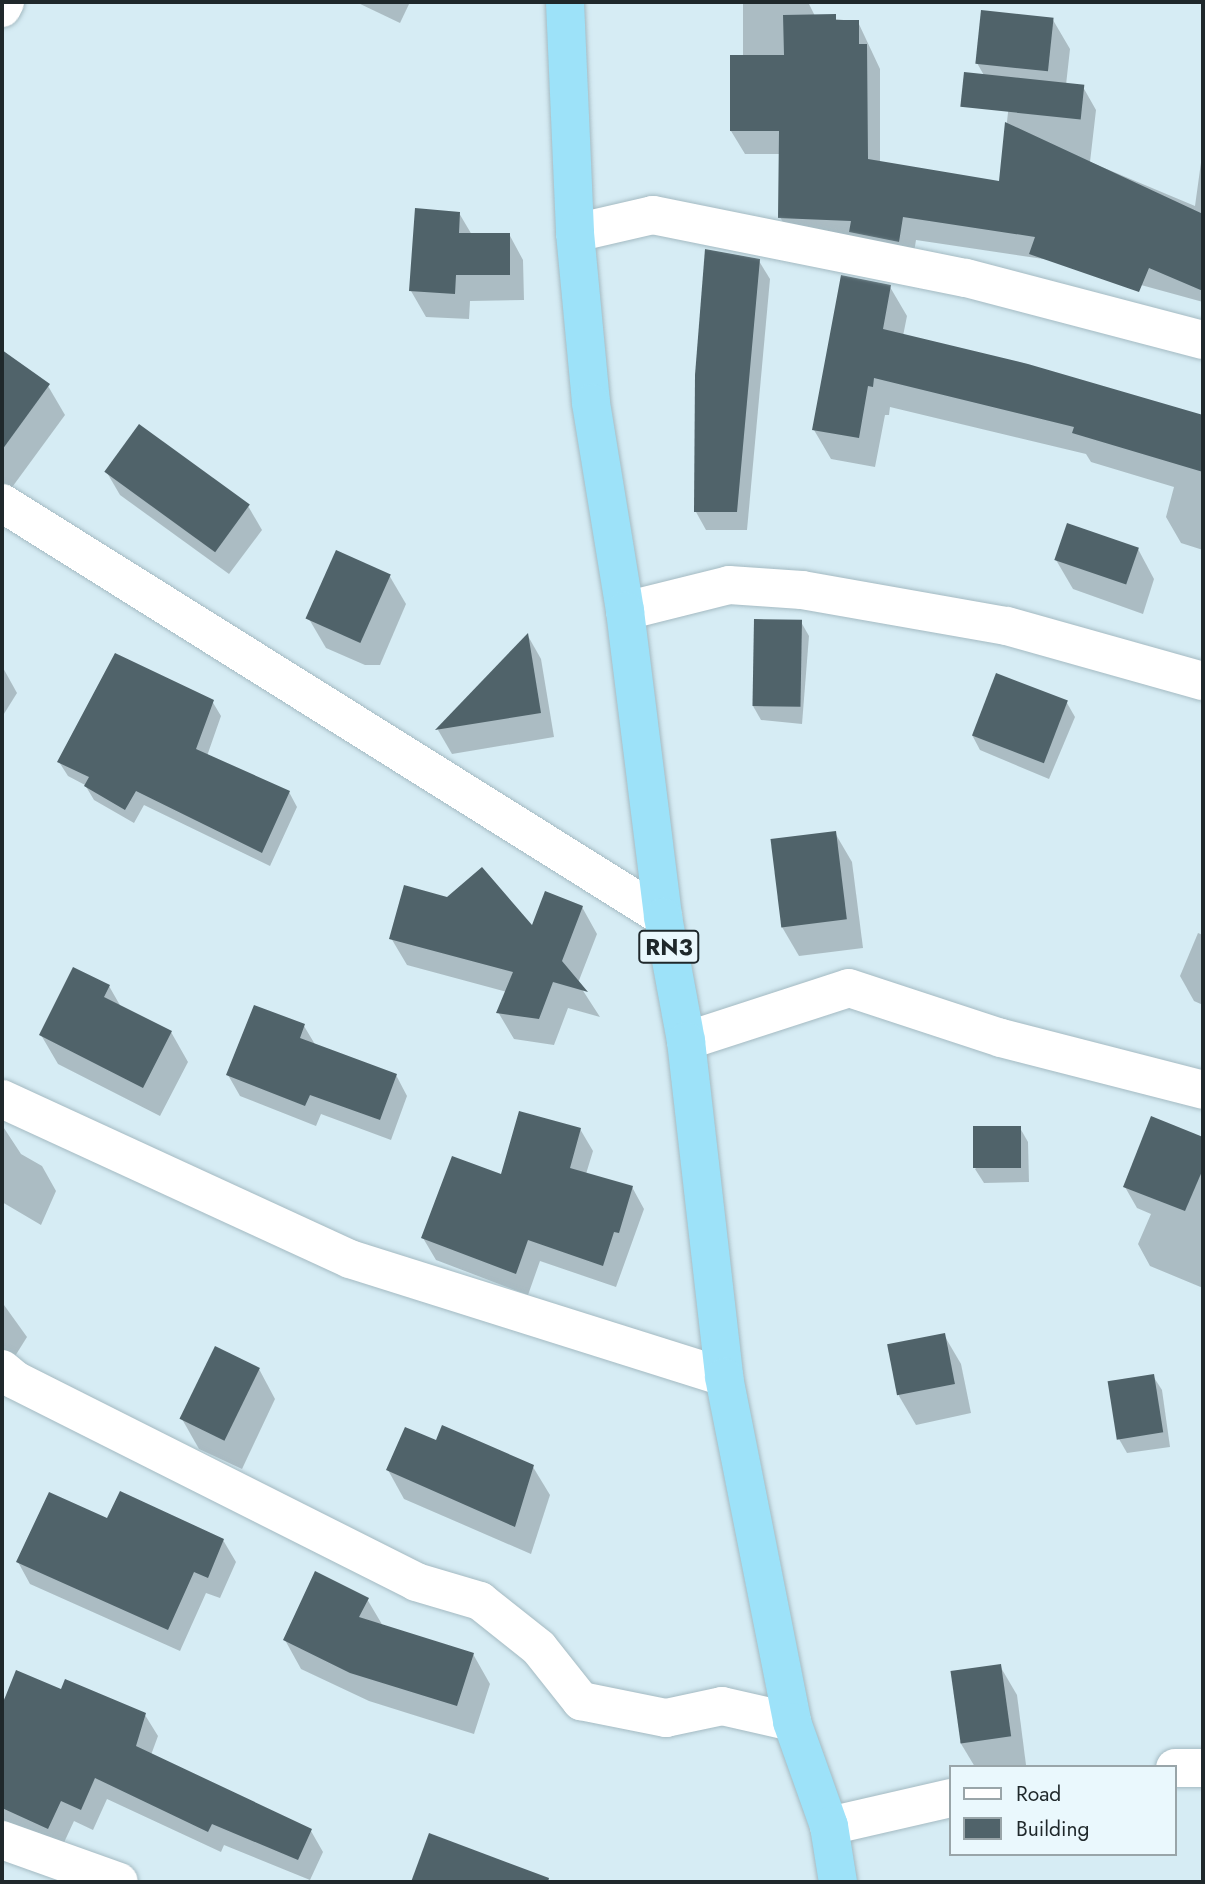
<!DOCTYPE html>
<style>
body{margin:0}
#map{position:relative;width:1205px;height:1884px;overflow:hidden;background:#d6ecf4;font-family:Jost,sans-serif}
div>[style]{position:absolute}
.shadow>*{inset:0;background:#0003}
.building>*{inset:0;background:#50636a;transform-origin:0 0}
.roads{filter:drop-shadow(0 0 2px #a4bac2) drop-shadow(0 0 2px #a4bac2)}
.minor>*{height:38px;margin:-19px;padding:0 19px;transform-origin:19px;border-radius:19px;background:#fff}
.highway>*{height:38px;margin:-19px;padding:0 19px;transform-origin:19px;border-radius:19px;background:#9de2f9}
span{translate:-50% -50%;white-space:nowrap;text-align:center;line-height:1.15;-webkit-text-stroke:7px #eaf8fd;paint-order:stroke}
.shield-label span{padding:2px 5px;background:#eaf8fd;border:2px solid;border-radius:5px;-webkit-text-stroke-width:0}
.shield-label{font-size:23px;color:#1f282b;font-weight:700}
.frame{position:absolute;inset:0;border:4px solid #1f282b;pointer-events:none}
.legend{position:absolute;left:949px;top:1765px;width:228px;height:91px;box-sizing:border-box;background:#eaf8fd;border:2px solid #99a5a9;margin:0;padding:9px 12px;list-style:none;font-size:21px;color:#1f282b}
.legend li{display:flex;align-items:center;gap:14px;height:35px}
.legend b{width:35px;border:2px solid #99a5a9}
</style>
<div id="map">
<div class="shadow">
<div style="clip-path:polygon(356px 2px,410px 2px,400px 23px)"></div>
<div style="clip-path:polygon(743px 2px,808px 2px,815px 16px,858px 22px,880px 69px,880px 163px,1000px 183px,1010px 95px,994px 93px,977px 63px,1053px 20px,1070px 49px,1066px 85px,1083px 87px,1096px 110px,1090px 162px,1195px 206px,1203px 148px,1203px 302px,1050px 260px,916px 240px,912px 265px,793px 241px,780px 217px,780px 154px,745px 154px,731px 131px,743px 57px)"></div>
<div style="clip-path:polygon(459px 213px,472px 235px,509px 234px,523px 260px,524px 300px,470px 301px,469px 319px,426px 317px,411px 291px)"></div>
<div style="clip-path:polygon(759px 261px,770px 279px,747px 530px,706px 530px,696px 512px)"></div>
<div style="clip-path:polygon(890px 287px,907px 316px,903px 336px,1203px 417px,1203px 550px,1181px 543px,1166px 517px,1174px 487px,1091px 462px,1086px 454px,890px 407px,889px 415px,885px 415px,875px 467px,831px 459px,814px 430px)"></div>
<div style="clip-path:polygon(2px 350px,48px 386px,65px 415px,2px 501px)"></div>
<div style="clip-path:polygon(106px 471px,248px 506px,262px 530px,229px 574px,120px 495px)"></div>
<div style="clip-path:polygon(1138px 549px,1154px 579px,1143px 614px,1073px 589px,1056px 560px)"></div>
<div style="clip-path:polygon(389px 575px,406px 604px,380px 665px,365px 665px,326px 648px,309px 619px)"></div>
<div style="clip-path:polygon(801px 622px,809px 636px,802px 724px,761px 720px,753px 706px)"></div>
<div style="clip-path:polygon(528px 636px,541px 659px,554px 737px,452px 754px,438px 730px)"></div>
<div style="clip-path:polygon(2px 666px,17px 693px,2px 717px)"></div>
<div style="clip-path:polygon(212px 701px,221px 716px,207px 756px,289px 792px,297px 807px,270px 866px,144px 805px,134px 823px,94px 800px,85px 785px,68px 776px,59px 762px)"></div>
<div style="clip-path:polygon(1067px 703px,1075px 717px,1049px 779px,980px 750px,972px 735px)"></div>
<div style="clip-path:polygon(835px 833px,852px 862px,863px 948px,799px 956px,782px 927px,772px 841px)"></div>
<div style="clip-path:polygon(582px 907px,597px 934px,578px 983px,600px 1017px,568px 1008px,554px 1045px,514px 1039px,498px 1012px,507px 992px,407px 965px,391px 938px,532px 929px)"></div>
<div style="clip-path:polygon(1198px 933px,1203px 935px,1203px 1005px,1194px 1001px,1180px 976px)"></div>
<div style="clip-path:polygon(109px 986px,121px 1007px,171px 1032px,188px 1062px,160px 1116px,58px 1064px,41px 1035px)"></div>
<div style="clip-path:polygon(304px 1026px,316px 1046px,396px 1075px,407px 1096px,391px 1140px,321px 1114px,316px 1126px,240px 1096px,228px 1075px)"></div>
<div style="clip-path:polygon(1152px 1119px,1203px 1138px,1203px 1288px,1150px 1266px,1138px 1244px,1151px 1214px,1137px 1208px,1125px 1187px)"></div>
<div style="clip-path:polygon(2px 1125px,21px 1154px,42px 1166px,56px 1191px,41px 1225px,2px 1202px)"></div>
<div style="clip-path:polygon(1020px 1128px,1028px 1142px,1029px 1182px,984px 1183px,975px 1169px)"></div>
<div style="clip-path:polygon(580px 1129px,593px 1151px,586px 1174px,632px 1187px,644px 1209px,616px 1287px,540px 1261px,528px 1295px,436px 1260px,423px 1238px,503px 1177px)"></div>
<div style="clip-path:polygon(4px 1305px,27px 1337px,2px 1377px,2px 1308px)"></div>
<div style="clip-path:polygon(944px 1335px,961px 1364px,971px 1413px,916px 1425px,899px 1396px,889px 1346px)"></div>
<div style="clip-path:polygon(259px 1369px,275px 1399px,242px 1469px,199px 1449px,182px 1419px)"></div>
<div style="clip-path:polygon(1153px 1376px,1162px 1390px,1170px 1447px,1127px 1453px,1119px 1439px,1110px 1382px)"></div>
<div style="clip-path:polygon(437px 1442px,533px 1467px,550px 1495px,531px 1554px,404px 1499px,388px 1470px)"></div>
<div style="clip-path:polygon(108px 1521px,223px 1540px,236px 1562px,220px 1598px,206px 1593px,180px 1651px,30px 1584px,18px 1562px)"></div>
<div style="clip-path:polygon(367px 1599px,383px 1626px,473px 1654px,490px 1684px,474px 1734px,369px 1701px,301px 1669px,285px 1640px)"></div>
<div style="clip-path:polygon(1000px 1666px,1017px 1695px,1026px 1765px,975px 1767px,960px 1742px)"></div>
<div style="clip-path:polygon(62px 1691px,145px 1715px,158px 1736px,151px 1755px,311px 1831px,323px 1852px,310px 1880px,224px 1845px,221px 1852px,107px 1799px,93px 1830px,74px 1821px,61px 1849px,2px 1820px,2px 1701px,8px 1695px)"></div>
<div style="clip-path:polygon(430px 1835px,545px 1879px,547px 1882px,413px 1882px)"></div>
</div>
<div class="building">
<div style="left:981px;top:10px;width:73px;height:54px;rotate:6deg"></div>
<div style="clip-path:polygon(836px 14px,836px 20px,859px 20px,859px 44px,867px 44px,868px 159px,999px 181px,1005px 122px,1203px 214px,1203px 291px,1149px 268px,1139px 292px,1029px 254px,1035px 237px,903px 217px,899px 242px,849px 232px,851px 221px,778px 218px,779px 131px,730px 131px,730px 55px,784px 55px,783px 15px)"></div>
<div style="left:964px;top:72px;width:121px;height:35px;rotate:6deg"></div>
<div style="clip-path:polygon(415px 208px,460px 212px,459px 233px,510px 233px,510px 275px,456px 275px,455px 294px,409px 291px)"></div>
<div style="clip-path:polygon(705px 249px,760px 259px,737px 512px,694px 512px,695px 375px)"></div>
<div style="clip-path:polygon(841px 275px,891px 285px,883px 329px,1028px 364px,1203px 415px,1203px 472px,1072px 433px,1074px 427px,874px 378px,873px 387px,868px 386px,859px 438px,812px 430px)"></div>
<div style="clip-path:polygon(2px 350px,50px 384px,2px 450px)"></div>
<div style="left:139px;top:424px;width:137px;height:59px;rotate:36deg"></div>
<div style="left:1067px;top:523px;width:76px;height:39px;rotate:19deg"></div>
<div style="left:336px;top:550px;width:60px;height:75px;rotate:24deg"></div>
<div style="left:754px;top:619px;width:48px;height:87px;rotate:1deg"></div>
<div style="clip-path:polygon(528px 633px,541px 713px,435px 730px)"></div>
<div style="clip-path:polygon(115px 653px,214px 700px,196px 749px,290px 791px,262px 853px,136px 791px,125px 810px,84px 786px,89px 777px,57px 762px)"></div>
<div style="left:996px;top:673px;width:77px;height:67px;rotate:21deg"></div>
<div style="left:836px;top:831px;width:89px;height:66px;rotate:83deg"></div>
<div style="clip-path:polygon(482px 867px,532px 925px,545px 891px,583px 906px,562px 961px,588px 992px,553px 982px,539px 1019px,496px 1013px,513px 972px,389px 939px,404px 885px,447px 897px)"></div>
<div style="clip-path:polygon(73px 967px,110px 985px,104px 997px,172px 1031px,143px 1088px,39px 1035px)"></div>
<div style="clip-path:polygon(254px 1005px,305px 1024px,300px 1038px,397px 1074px,380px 1120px,310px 1095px,305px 1106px,226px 1075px)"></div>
<div style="clip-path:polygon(519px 1111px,581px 1128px,570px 1168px,633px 1186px,619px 1233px,614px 1232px,603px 1266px,528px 1240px,516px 1274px,421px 1238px,452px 1156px,501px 1174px)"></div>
<div style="clip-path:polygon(1151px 1116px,1203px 1137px,1203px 1169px,1185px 1211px,1123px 1187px)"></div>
<div style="left:1021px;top:1126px;width:42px;height:48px;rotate:90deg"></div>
<div style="left:945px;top:1333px;width:52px;height:59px;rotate:79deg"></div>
<div style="left:215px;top:1346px;width:50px;height:81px;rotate:26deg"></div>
<div style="left:1154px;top:1374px;width:59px;height:47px;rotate:81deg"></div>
<div style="clip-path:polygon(442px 1425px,534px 1465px,515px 1527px,386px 1470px,405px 1427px,436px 1440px)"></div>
<div style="clip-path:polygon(120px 1491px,224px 1539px,208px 1578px,194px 1572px,168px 1630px,16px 1562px,49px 1492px,107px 1518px)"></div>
<div style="clip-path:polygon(315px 1571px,369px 1598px,359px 1617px,474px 1653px,457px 1706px,350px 1673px,283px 1640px)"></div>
<div style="left:1001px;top:1664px;width:73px;height:51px;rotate:82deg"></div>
<div style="clip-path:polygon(16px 1670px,61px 1689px,65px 1679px,146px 1713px,136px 1746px,312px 1829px,298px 1860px,212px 1824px,208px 1832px,95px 1778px,81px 1810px,61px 1801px,48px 1829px,2px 1808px,2px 1705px)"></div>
<div style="clip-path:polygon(429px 1833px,549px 1878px,548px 1882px,411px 1882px)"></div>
</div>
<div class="roads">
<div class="minor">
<div style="left:2px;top:8px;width:7px;rotate:-63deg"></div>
<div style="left:575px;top:233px;width:80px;rotate:-13deg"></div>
<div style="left:653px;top:215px;width:319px;rotate:11.4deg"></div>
<div style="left:966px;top:278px;width:245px;rotate:14.7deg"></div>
<div style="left:2px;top:503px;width:780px;rotate:32.06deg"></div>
<div style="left:625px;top:611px;width:107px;rotate:-14deg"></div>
<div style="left:729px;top:585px;width:73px;rotate:3.9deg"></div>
<div style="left:802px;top:590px;width:208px;rotate:10deg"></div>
<div style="left:1007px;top:626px;width:204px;rotate:15.7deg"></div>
<div style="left:686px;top:1041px;width:171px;rotate:-18deg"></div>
<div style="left:849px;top:988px;width:160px;rotate:18.2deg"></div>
<div style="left:1001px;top:1038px;width:209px;rotate:14.4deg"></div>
<div style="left:2px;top:1099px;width:383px;rotate:24.7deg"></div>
<div style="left:350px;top:1259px;width:392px;rotate:17.5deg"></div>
<div style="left:2px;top:1369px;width:17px;rotate:40deg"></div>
<div style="left:15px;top:1380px;width:449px;rotate:26.7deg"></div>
<div style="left:416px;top:1582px;width:67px;rotate:16.5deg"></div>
<div style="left:480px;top:1601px;width:75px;rotate:38.5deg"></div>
<div style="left:539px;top:1648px;width:68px;rotate:51.6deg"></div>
<div style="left:581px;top:1701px;width:87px;rotate:11.3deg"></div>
<div style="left:666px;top:1718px;width:57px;rotate:-12.1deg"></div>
<div style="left:722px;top:1706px;width:72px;rotate:12.9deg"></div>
<div style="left:1175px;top:1768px;width:28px"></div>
<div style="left:829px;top:1826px;width:125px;rotate:-12.9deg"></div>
<div style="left:2px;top:1840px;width:124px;rotate:19.7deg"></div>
</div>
<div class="highway">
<div style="left:565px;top:2px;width:231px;rotate:87.5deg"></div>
<div style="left:575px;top:233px;width:171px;rotate:84.6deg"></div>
<div style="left:591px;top:403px;width:211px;rotate:80.7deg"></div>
<div style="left:625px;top:611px;width:308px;rotate:82.9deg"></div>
<div style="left:663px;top:917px;width:126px;rotate:79.5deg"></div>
<div style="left:686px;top:1041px;width:338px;rotate:83.5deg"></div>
<div style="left:724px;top:1377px;width:352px;rotate:78.8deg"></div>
<div style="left:792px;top:1722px;width:110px;rotate:70.4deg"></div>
<div style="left:829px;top:1826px;width:57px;rotate:80.9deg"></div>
</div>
</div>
<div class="shield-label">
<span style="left:669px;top:947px">RN3</span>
</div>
<div class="frame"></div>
<ul class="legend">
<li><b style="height:9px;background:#fff"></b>Road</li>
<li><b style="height:19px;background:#50636a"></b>Building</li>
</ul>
</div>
